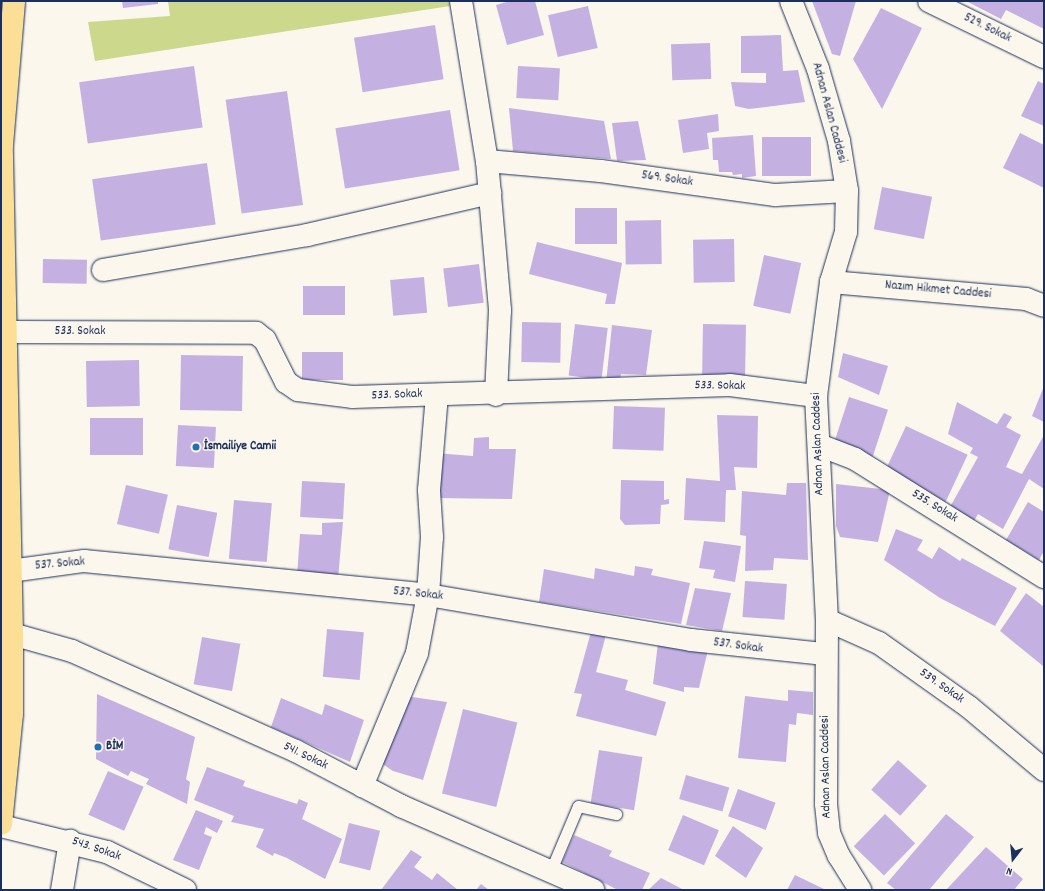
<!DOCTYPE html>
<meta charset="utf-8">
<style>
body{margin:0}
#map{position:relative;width:1045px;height:891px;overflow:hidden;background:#fbf7ec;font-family:Dekko,sans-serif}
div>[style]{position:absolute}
.green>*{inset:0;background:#ccd88b}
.building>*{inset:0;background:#c5b1e1;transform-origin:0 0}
.roads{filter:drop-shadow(0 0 1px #1b2f5e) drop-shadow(0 0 1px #1b2f5e)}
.lane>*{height:11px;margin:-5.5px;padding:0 5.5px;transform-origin:5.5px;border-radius:5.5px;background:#fbf7ec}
.street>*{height:22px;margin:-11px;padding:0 11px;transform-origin:11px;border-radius:11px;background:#fbf7ec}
.secondary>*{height:22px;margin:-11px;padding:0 11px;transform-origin:11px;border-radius:11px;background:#fbf7ec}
.primary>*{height:22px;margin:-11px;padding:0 11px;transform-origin:11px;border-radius:11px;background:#fbdf96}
.dots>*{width:11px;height:11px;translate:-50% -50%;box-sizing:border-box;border:2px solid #fbf7ec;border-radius:50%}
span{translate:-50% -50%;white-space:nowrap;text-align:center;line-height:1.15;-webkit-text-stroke:3px #fbf7ec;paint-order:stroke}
.street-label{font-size:13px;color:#1b2f5e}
.poi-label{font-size:13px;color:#1b2f5e;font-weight:700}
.left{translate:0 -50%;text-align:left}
.frame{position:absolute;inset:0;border:2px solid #1b2f5e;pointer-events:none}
.north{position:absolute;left:993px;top:839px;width:40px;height:40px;-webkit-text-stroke:3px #fbf7ec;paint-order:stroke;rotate:196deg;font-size:11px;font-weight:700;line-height:16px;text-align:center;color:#1b2f5e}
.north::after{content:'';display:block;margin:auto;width:14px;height:18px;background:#1b2f5e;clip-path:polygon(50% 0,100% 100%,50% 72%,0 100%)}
</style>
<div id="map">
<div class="green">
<div style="clip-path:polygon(168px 1px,449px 1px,450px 6px,95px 61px,88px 22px,170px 16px)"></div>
</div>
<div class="building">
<div style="clip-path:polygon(122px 1px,158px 1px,158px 4px,123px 8px)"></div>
<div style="clip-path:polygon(510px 1px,535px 1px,544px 35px,507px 45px,496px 5px)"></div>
<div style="clip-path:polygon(812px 1px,856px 1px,840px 56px,832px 54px)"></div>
<div style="clip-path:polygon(966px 1px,1044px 1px,1044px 29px,1006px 10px,1001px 19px)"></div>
<div style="left:588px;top:6px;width:43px;height:41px;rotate:77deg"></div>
<div style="clip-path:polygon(881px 8px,922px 28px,882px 109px,853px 59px)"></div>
<div style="left:435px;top:25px;width:55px;height:82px;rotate:81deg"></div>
<div style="clip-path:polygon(781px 35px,783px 71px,798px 70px,805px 102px,749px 109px,735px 106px,731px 82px,766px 83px,766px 73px,741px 73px,741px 36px)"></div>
<div style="left:710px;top:43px;width:36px;height:39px;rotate:88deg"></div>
<div style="left:194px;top:66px;width:62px;height:116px;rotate:82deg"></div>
<div style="left:518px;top:66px;width:42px;height:32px;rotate:3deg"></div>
<div style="clip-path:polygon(1038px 81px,1044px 84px,1044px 126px,1021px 116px)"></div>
<div style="left:287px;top:91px;width:115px;height:62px;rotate:82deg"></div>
<div style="clip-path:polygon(509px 108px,604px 121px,611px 159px,513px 151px)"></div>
<div style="left:450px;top:110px;width:61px;height:116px;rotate:81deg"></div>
<div style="clip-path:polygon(718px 114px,719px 131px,707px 133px,709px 149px,683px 153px,678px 120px)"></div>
<div style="clip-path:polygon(638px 121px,646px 160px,617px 161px,612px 123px)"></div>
<div style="clip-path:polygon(1020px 133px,1044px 145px,1044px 188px,1003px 168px)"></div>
<div style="clip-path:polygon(753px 135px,756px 176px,742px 178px,742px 174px,733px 175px,732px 172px,719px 172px,718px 160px,713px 160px,712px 138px)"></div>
<div style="left:762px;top:137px;width:49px;height:39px"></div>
<div style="left:207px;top:163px;width:62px;height:116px;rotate:82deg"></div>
<div style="left:882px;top:187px;width:51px;height:43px;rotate:11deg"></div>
<div style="left:617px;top:208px;width:36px;height:42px;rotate:90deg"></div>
<div style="left:661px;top:220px;width:44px;height:36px;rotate:89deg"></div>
<div style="left:734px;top:239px;width:43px;height:41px;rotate:89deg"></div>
<div style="clip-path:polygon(537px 242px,622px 263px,615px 304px,605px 304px,607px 294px,529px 274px)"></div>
<div style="left:764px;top:255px;width:38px;height:52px;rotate:12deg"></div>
<div style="left:43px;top:259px;width:44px;height:24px;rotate:1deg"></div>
<div style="left:479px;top:264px;width:39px;height:36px;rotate:83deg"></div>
<div style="left:424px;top:277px;width:36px;height:34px;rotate:85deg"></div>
<div style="left:345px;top:286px;width:29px;height:42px;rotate:90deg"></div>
<div style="left:522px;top:322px;width:39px;height:40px;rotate:1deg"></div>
<div style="left:575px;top:324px;width:33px;height:52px;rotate:7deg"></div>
<div style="left:703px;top:324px;width:43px;height:52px;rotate:1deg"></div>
<div style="clip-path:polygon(612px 325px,652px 330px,646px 375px,621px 374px,619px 383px,606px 383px)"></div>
<div style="left:302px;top:352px;width:41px;height:28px"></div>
<div style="clip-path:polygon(843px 353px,888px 366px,879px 395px,838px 377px)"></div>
<div style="left:181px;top:355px;width:62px;height:55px;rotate:1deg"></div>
<div style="left:139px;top:360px;width:46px;height:53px;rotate:89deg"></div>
<div style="clip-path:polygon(1044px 386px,1044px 422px,1032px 416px)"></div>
<div style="left:849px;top:397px;width:41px;height:49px;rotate:18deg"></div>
<div style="clip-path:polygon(957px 402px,997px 424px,1004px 413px,1012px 417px,1006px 427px,1021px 435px,1006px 467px,1022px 474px,1044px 435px,1044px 489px,1029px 479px,1003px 529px,978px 514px,974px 521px,950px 507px,978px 457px,970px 453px,973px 448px,948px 434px)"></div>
<div style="left:614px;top:406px;width:51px;height:43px;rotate:2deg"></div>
<div style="clip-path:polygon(717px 415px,758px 416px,757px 468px,734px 467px,736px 490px,726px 490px,725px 522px,684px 520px,686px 478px,720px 481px)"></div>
<div style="left:143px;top:418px;width:37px;height:53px;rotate:90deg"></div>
<div style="left:178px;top:425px;width:38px;height:41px;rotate:3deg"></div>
<div style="left:906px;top:426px;width:68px;height:52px;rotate:25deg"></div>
<div style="clip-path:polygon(489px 437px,489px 449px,516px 449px,512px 499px,433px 498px,435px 453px,473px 456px,474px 438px)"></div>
<div style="clip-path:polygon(621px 480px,664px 481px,664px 500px,669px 499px,669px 504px,661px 505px,660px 524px,625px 525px,620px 519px)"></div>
<div style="left:302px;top:481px;width:43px;height:36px;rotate:3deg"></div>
<div style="clip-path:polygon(787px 483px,806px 483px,808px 560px,774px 558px,773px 570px,745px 571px,746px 536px,740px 535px,742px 491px,786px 495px)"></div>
<div style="clip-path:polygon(836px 484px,890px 490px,878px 542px,840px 537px,836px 526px)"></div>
<div style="left:126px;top:485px;width:43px;height:40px;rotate:13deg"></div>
<div style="left:234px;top:500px;width:38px;height:59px;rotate:5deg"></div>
<div style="clip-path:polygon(1028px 502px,1044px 512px,1044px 551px,1039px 560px,1006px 540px)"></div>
<div style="left:177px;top:505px;width:41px;height:45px;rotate:11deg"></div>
<div style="clip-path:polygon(343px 522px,338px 579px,297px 576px,300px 534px,322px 535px,322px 523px)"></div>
<div style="clip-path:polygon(896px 529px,923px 540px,917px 550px,932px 559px,939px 547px,960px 561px,962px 558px,1017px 588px,995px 626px,940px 598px,884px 560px)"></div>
<div style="clip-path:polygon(704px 541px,741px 546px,735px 582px,713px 578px,715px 570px,699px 568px)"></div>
<div style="clip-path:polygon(635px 566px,653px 569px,651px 575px,690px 583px,681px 624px,539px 602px,544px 569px,594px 579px,595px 568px,634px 576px)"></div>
<div style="left:745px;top:581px;width:42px;height:36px;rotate:4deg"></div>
<div style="clip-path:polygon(695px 588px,731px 593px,722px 631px,686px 625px)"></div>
<div style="clip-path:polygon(1026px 593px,1044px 607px,1043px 666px,1000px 631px)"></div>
<div style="left:327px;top:629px;width:37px;height:48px;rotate:5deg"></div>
<div style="clip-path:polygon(591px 632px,606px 635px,596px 672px,628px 680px,625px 690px,666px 702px,656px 736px,576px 716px,582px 694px,574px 693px)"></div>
<div style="left:202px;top:637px;width:39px;height:48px;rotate:10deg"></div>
<div style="clip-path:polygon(658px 643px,708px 650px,699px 688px,684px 687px,684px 692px,653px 684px)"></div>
<div style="clip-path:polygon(788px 690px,813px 692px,813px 715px,797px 713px,796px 725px,789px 724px,786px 762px,738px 758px,745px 696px,788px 701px)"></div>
<div style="clip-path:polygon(97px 694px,195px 737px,186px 779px,190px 782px,187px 804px,146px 784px,149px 779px,131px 771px,128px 776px,96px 759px)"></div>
<div style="clip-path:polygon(405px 696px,447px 702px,423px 780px,393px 771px,378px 761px)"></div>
<div style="clip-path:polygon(281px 698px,322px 715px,325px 704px,364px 720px,350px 762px,271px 727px)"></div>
<div style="left:463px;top:709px;width:56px;height:87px;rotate:14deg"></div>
<div style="left:599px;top:750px;width:44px;height:54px;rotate:9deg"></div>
<div style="left:898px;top:760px;width:39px;height:40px;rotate:42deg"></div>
<div style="clip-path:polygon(207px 767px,245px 781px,243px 786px,297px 804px,299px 799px,308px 803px,302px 819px,342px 839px,325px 879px,287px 858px,274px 853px,273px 856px,256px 847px,264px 829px,231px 822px,234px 816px,194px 800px)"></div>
<div style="left:108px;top:771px;width:39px;height:48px;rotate:24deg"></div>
<div style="left:686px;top:775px;width:45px;height:25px;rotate:16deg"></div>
<div style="left:738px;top:789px;width:40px;height:29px;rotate:20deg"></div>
<div style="clip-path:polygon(196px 810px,223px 821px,217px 833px,206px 827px,204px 834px,212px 837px,199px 870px,173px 860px)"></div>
<div style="left:885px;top:814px;width:42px;height:45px;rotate:44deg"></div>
<div style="clip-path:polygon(946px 814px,974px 837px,929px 890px,896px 890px,887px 883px)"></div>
<div style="left:683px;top:815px;width:39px;height:38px;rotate:23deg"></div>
<div style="left:349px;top:823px;width:32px;height:41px;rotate:14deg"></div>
<div style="clip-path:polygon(733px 826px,763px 848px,746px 878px,715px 856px)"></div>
<div style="clip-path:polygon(574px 835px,612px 851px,609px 856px,650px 873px,642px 890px,618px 890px,562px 862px)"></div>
<div style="clip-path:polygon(986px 847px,1023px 879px,1014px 890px,946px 890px)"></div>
<div style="clip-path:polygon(411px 850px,422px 857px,414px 867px,432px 880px,437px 873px,458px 890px,381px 890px)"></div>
<div style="clip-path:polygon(795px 875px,826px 890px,787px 890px)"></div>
<div style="clip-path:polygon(661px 878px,684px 890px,648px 890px)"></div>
<div style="clip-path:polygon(481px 884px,489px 890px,476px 890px)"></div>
</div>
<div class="roads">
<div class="lane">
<div style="left:551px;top:870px;width:69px;rotate:-67.1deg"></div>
<div style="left:578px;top:806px;width:39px;rotate:12deg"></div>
</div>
<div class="street">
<div style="left:461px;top:1px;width:162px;rotate:80.8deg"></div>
<div style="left:487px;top:161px;width:150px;rotate:85deg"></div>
<div style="left:500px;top:310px;width:85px;rotate:92.7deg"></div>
<div style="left:929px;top:1px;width:128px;rotate:26deg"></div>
<div style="left:487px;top:161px;width:114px;rotate:5deg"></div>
<div style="left:601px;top:171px;width:176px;rotate:7.9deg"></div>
<div style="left:775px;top:195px;width:72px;rotate:-3.2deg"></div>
<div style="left:103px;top:270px;width:207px;rotate:-9.7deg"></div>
<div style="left:307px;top:235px;width:188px;rotate:-12.9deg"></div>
<div style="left:8px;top:332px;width:248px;rotate:0.2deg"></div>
<div style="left:256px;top:333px;width:11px;rotate:38deg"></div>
<div style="left:265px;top:340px;width:47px;rotate:63.4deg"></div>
<div style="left:286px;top:382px;width:14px;rotate:34deg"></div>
<div style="left:298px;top:390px;width:54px;rotate:7.4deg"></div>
<div style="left:352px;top:397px;width:378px;rotate:-1.8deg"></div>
<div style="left:730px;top:385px;width:87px;rotate:7.3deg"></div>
<div style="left:819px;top:445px;width:39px;rotate:21deg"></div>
<div style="left:855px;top:459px;width:223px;rotate:32deg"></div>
<div style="left:10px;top:571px;width:75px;rotate:-7.7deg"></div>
<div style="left:84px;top:561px;width:346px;rotate:5.6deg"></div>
<div style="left:428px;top:595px;width:267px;rotate:9.7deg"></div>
<div style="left:691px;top:640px;width:135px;rotate:6deg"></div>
<div style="left:827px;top:620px;width:57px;rotate:23.9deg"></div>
<div style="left:879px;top:643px;width:110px;rotate:35.4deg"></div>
<div style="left:969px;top:707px;width:98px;rotate:40deg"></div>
<div style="left:12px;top:634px;width:62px;rotate:15.8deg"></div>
<div style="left:72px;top:651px;width:245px;rotate:24.1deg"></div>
<div style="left:296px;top:751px;width:119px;rotate:27.6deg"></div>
<div style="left:401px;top:806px;width:210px;rotate:23.6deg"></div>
<div style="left:362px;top:786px;width:144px;rotate:-67.5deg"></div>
<div style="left:417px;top:653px;width:59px;rotate:-79.3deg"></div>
<div style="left:428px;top:595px;width:58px;rotate:-86.1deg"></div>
<div style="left:432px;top:537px;width:47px;rotate:-93.7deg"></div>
<div style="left:429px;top:490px;width:95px;rotate:-85.2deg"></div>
<div style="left:1px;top:826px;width:109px;rotate:13.8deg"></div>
<div style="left:107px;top:852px;width:87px;rotate:26deg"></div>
<div style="left:62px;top:890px;width:50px;rotate:-80.7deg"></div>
</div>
<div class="secondary">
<div style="left:791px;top:1px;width:73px;rotate:68.3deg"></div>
<div style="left:818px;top:69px;width:75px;rotate:73.7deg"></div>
<div style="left:839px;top:141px;width:51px;rotate:80.9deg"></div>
<div style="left:847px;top:191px;width:41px;rotate:91.4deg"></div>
<div style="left:846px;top:232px;width:52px;rotate:106.7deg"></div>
<div style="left:831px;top:282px;width:115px;rotate:97.5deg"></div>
<div style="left:816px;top:396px;width:224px;rotate:87.2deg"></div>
<div style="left:827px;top:620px;width:184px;rotate:90.3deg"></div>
<div style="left:826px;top:804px;width:29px;rotate:84deg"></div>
<div style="left:829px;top:833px;width:25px;rotate:67deg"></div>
<div style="left:839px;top:856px;width:40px;rotate:58deg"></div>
<div style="left:831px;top:282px;width:196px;rotate:5deg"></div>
<div style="left:1026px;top:299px;width:19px;rotate:21deg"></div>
</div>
<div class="primary">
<div style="left:1px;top:824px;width:111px;rotate:-84.3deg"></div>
<div style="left:12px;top:714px;width:80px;rotate:-90deg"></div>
<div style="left:12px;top:634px;width:489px;rotate:-91.2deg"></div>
<div style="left:2px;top:145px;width:144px;rotate:-85.2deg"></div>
</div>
</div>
<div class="dots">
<div style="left:196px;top:447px;background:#1f6fb2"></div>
<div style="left:98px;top:747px;background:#1f6fb2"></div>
</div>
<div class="street-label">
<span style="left:987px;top:29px;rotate:26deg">529. Sokak</span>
<span style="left:828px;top:113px;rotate:75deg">Adnan Aslan Caddesi</span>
<span style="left:667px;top:180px;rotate:8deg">569. Sokak</span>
<span style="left:938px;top:291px;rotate:5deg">Nazım Hikmet Caddesi</span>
<span style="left:80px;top:332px">533. Sokak</span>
<span style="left:720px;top:387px;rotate:1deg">533. Sokak</span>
<span style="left:397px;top:396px;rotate:-2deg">533. Sokak</span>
<span style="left:819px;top:444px;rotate:-92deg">Adnan Aslan Caddesi</span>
<span style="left:934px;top:507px;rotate:32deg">535. Sokak</span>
<span style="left:60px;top:565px;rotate:-5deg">537. Sokak</span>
<span style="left:418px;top:595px;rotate:6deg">537. Sokak</span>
<span style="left:738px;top:647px;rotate:8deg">537. Sokak</span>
<span style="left:941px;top:687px;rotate:35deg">539. Sokak</span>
<span style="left:305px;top:757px;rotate:26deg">541. Sokak</span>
<span style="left:827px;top:767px;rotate:-91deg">Adnan Aslan Caddesi</span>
<span style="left:96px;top:850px;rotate:19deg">543. Sokak</span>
</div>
<div class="poi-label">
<span class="left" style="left:204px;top:447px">İsmailiye Camii</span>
<span class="left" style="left:106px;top:747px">BİM</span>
</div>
<div class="frame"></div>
<div class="north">N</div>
</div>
